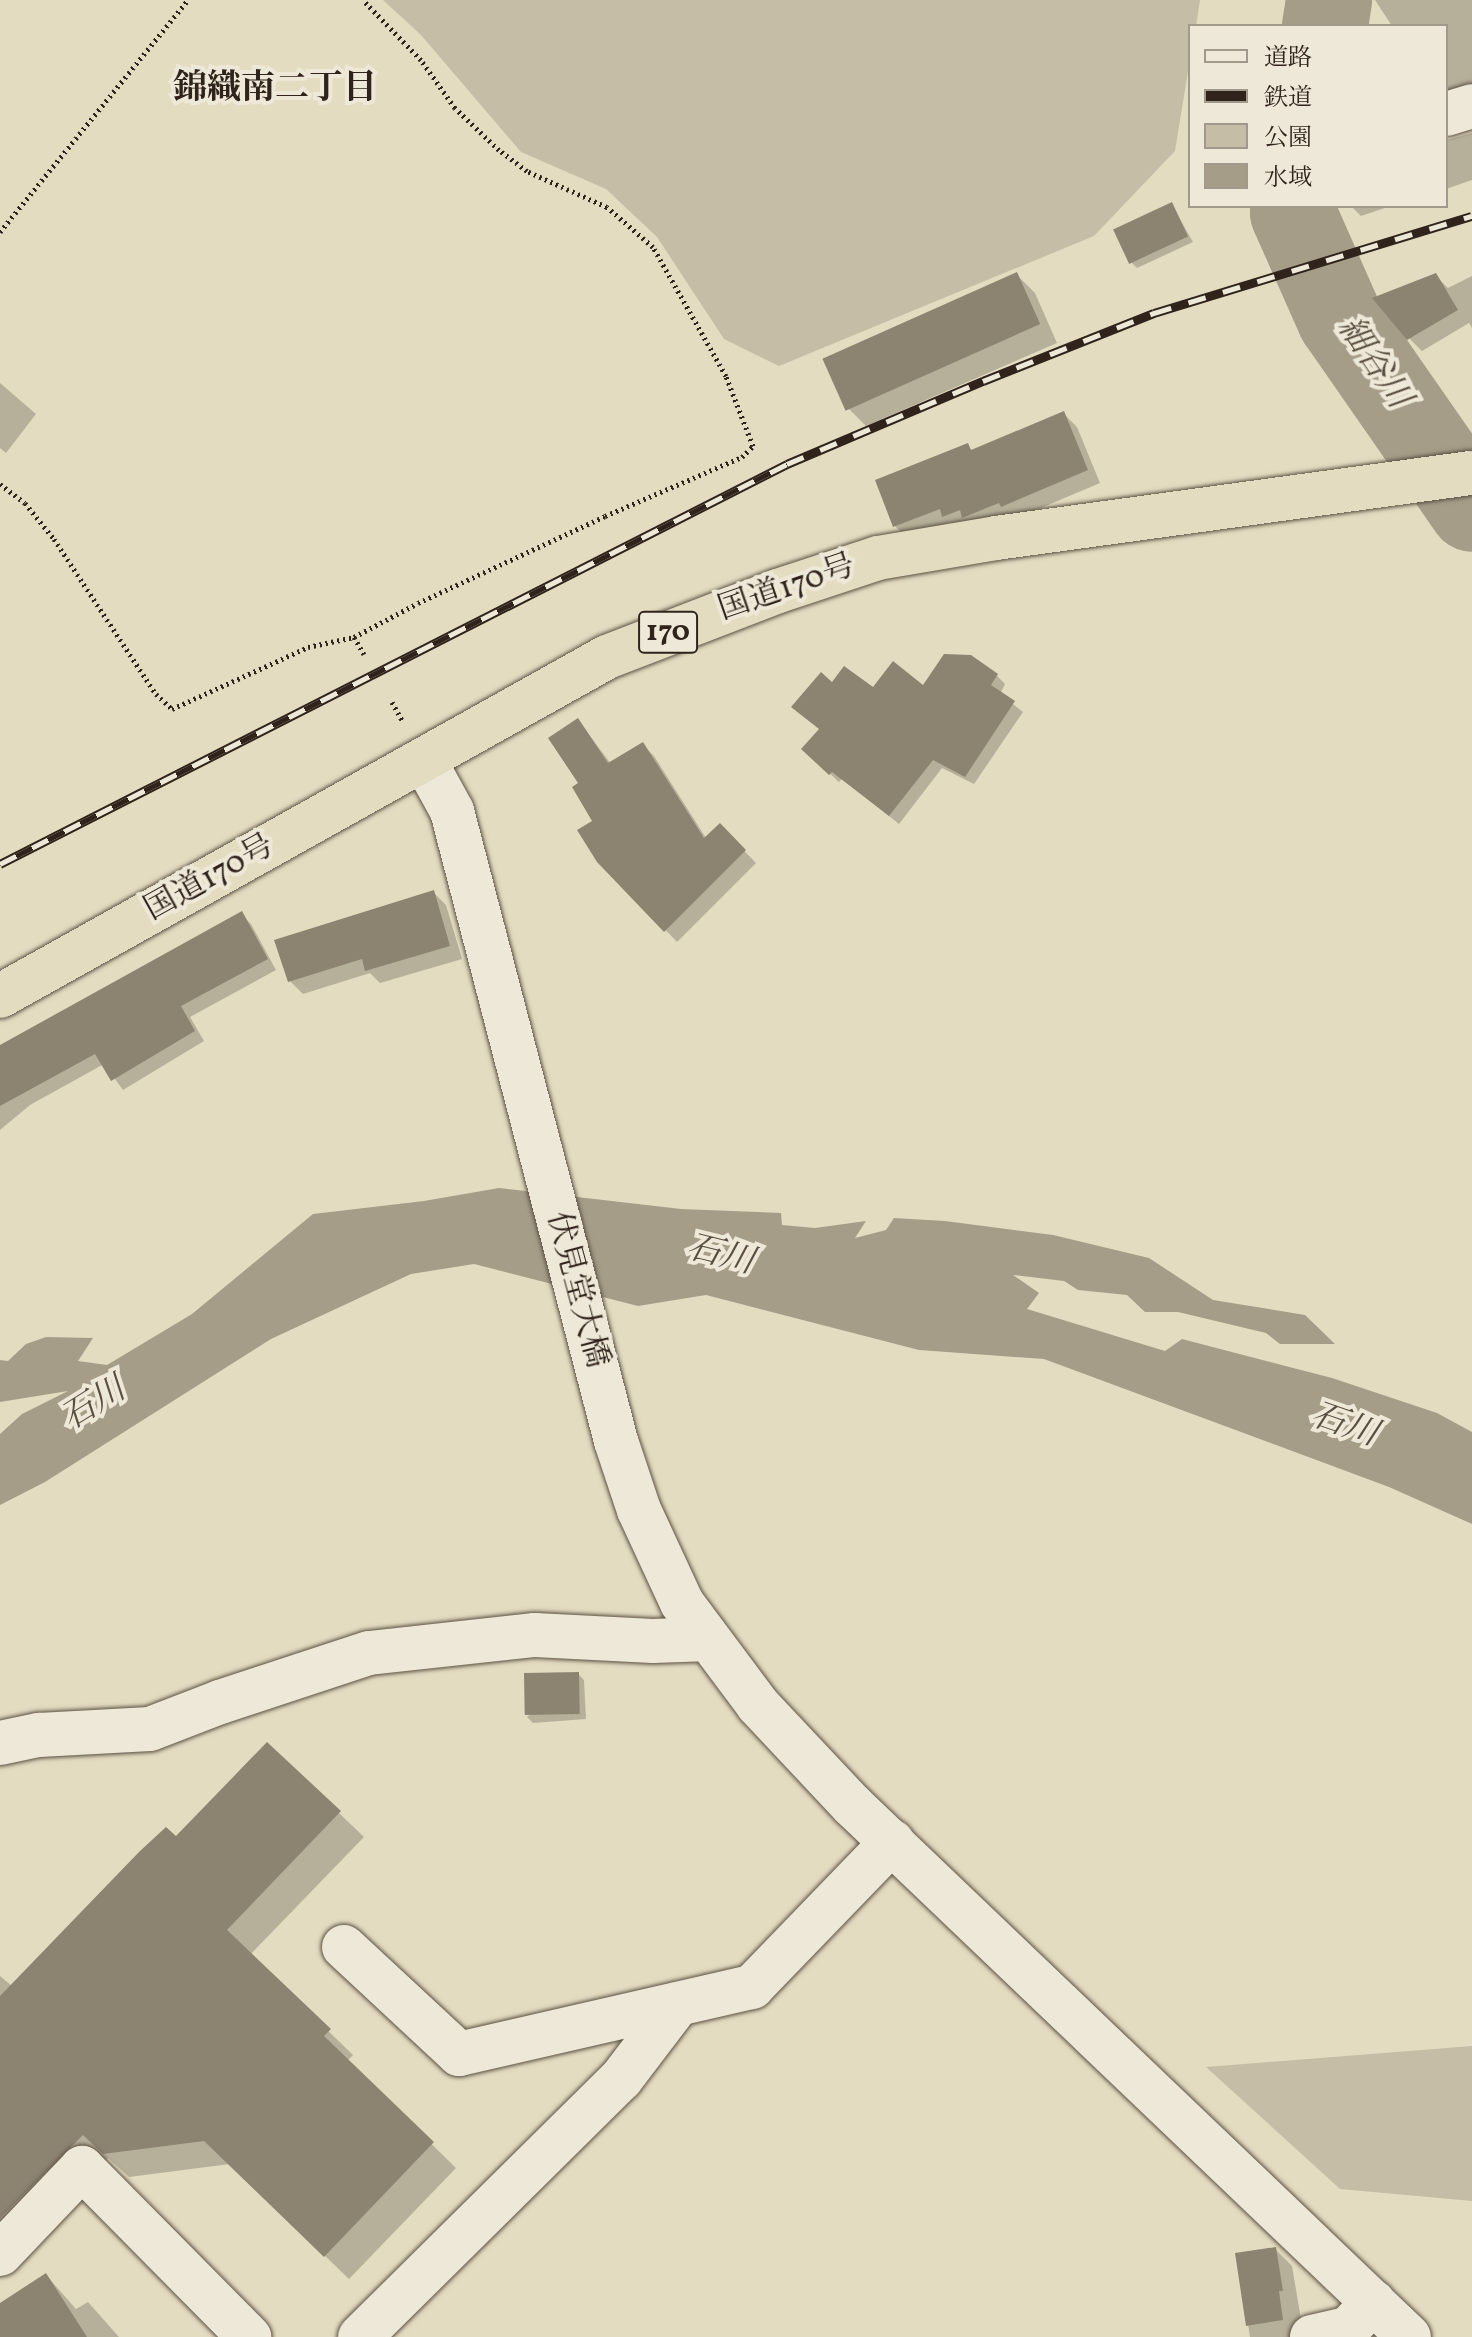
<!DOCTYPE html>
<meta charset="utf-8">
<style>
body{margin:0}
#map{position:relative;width:1472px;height:2337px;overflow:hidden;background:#e4dcc1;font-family:Vollkorn,"Noto Serif JP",serif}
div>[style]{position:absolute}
.green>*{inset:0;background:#c5bda5}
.water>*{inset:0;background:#a69d89}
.shadow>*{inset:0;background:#0003}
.river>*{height:86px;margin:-43px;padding:0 43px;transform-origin:43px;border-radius:43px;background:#a69d89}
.building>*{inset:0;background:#8d8371;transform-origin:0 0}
.path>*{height:5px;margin-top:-2.5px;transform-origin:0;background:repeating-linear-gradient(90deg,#2f231b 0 2px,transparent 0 6px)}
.roads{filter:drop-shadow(0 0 2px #5c5144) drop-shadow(0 0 2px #5c5144)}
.minor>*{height:44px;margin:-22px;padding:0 22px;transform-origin:22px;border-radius:22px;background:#ede8d7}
.highway>*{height:44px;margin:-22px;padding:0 22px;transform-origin:22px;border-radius:22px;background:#e4dcc1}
.rail>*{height:9px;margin-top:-4.5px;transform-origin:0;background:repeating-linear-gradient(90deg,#ede8d7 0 18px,#2f231b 0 36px);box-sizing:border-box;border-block:2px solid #2f231b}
span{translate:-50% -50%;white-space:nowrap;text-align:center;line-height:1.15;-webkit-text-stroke:8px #ede8d7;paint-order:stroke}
.shield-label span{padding:2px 6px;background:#ede8d7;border:2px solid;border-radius:6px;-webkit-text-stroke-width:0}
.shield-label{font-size:30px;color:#2f231b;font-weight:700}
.street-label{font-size:32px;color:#2f231b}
.neighbourhood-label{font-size:34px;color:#2f231b;font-weight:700}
.water-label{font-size:34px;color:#594e42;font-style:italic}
.legend{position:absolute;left:1188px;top:24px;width:260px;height:184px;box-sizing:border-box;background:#ede8d7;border:2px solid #a1998c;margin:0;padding:10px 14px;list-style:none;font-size:24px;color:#2f231b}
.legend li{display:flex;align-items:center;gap:16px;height:40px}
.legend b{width:40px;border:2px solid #a1998c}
</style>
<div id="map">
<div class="green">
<div style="clip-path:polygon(383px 0,1200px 0,1196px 26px,1190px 26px,1190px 59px,1175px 151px,1094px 236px,779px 366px,724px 339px,657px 237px,606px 189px,521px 152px,421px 35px)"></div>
<div style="clip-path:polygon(1472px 2046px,1472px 2201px,1340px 2189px,1206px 2067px)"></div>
</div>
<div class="water">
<div style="clip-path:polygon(499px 1188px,681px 1209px,781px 1213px,782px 1225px,815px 1228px,866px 1221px,855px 1238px,886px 1230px,894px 1218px,945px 1221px,1053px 1235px,1149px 1258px,1213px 1300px,1305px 1315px,1335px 1344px,1280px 1344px,1266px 1333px,1178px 1312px,1145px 1312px,1127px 1295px,1078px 1290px,1064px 1281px,1013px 1275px,1039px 1293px,1027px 1309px,1165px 1351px,1182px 1339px,1332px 1378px,1437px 1413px,1472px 1432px,1472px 1524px,1389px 1487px,1044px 1359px,919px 1350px,706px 1295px,638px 1306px,474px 1264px,411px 1274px,271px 1339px,45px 1482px,0 1505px,0 1434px,22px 1414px,68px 1391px,0 1402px,0 1360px,8px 1361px,26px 1344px,46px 1337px,93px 1338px,78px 1361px,107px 1365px,192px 1314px,313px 1214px,424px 1201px)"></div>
</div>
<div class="shadow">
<div style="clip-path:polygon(1375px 0,1472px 0,1472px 95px,1446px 106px,1446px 26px,1392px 26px)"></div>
<div style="clip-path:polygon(1472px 133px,1472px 180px,1446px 189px,1446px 140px)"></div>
<div style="clip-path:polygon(1172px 205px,1193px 242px,1137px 268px,1131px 262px)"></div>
<div style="clip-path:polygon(1351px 206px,1391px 206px,1361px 216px)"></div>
<div style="clip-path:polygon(1016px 274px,1035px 293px,1057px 343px,866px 426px,847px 407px)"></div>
<div style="clip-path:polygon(1436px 276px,1448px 288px,1472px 276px,1472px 328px,1469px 323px,1422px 351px,1409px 338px)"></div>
<div style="clip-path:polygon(0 383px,36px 414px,6px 453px,0 448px)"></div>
<div style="clip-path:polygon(1064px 414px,1077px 427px,1100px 483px,1015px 519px,957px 529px,951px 522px,908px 539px,895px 526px,877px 482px,967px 445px,973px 452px)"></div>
<div style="clip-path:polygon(997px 676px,1005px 684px,1000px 694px,1023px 712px,974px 784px,942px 768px,899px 824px,842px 779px,839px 782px,804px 749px,821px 730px,833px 684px,874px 689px,924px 688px)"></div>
<div style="clip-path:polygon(578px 720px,611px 764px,642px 744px,654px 756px,706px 838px,720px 826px,756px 863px,677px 942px,599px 860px,595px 821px,580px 784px)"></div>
<div style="clip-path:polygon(433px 892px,446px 905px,462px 959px,380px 983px,370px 973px,303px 994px,290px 981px)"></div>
<div style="clip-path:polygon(241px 914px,251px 924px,276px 970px,190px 1017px,204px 1041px,123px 1090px,104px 1064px,30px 1105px,0 1130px,0 1048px)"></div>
<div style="clip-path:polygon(578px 1674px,584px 1680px,586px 1719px,533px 1723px,527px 1717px)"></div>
<div style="clip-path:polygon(267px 1744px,364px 1837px,250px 1955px,353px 2055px,347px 2061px,456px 2168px,349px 2279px,230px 2164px,129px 2177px,108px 2158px,0 2267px,0 1976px,12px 1986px,176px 1839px)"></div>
<div style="clip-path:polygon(1275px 2249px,1292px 2266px,1304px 2337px,1250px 2337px,1237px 2254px)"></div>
<div style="clip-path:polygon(46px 2275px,76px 2309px,88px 2302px,119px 2337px,0 2337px,0 2305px)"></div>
</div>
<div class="river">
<div style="left:1325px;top:26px;width:26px;rotate:-81deg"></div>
<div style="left:1295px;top:206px;width:7px;rotate:106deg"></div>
<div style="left:1293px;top:213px;width:116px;rotate:66.1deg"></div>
<div style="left:1340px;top:319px;width:231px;rotate:55.2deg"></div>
</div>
<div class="building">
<div style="left:1172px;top:202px;width:38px;height:65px;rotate:65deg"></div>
<div style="left:1017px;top:272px;width:57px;height:213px;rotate:66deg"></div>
<div style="clip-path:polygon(1436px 273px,1458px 310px,1407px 340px,1372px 298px)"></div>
<div style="clip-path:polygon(1064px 411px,1088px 470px,1001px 507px,999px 503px,962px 518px,960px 510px,942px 517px,940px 509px,893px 527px,875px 480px,968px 443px,971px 450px)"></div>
<div style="clip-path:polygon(944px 654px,971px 655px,998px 674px,991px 685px,1015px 701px,965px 777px,933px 760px,889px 816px,832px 772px,829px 775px,801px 749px,819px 729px,791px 707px,821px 672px,832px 682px,844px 666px,873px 687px,893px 661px,923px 685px)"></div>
<div style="clip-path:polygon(578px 718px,608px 763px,643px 742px,704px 838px,720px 823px,746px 850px,664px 932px,597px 862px,577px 830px,592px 821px,572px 787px,578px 783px,548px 738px)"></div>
<div style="clip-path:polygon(434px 890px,450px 946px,365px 971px,362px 959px,288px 982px,274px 940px)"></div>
<div style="clip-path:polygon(242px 911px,268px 959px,181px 1006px,195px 1031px,111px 1081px,95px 1054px,0 1106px,0 1045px)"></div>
<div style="left:579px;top:1672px;width:42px;height:55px;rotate:89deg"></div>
<div style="clip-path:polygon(267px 1742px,341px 1811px,227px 1930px,331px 2029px,324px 2036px,434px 2142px,324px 2257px,204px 2141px,103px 2154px,83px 2135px,0 2218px,0 1996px,139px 1852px,166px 1827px,176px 1836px)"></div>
<div style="clip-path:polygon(1276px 2247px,1283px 2291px,1279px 2291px,1283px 2320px,1246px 2326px,1235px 2253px)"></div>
<div style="clip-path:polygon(46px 2273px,87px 2337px,0 2337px,0 2303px)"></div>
</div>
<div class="path">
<div style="left:0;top:232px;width:299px;rotate:-51deg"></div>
<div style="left:0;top:484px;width:31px;rotate:37deg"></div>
<div style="left:25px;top:503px;width:46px;rotate:51.1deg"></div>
<div style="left:54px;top:539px;width:186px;rotate:56.7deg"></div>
<div style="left:156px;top:694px;width:22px;rotate:43deg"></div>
<div style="left:172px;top:709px;width:149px;rotate:-24.5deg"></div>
<div style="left:308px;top:647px;width:47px;rotate:-12.3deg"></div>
<div style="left:354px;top:637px;width:72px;rotate:-28deg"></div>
<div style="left:418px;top:603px;width:206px;rotate:-24.9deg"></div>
<div style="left:605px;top:516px;width:149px;rotate:-23.3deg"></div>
<div style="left:742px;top:457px;width:16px;rotate:-45deg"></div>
<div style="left:753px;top:446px;width:75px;rotate:-111.1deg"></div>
<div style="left:726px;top:376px;width:148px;rotate:-119.5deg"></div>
<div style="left:653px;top:247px;width:61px;rotate:-139deg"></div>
<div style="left:607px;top:207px;width:88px;rotate:-155.8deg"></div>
<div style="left:527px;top:171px;width:35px;rotate:-143deg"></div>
<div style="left:499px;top:150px;width:61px;rotate:-136.3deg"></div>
<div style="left:455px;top:108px;width:59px;rotate:-125.3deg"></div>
<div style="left:421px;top:60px;width:83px;rotate:-134deg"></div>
<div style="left:354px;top:637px;width:20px;rotate:60deg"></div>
<div style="left:392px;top:702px;width:21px;rotate:61deg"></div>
</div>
<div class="roads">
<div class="minor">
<div style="left:1446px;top:114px;width:27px;rotate:-17deg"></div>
<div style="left:424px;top:760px;width:58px;rotate:61.2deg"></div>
<div style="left:452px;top:811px;width:651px;rotate:75.41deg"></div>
<div style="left:616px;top:1441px;width:73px;rotate:71.6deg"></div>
<div style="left:639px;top:1510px;width:102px;rotate:65.2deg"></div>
<div style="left:682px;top:1603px;width:127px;rotate:53.3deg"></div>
<div style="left:758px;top:1705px;width:137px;rotate:46.8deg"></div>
<div style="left:852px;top:1805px;width:770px;rotate:43.68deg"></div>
<div style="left:0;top:1743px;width:40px;rotate:-12deg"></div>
<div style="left:39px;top:1735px;width:111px;rotate:-3.1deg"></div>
<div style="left:150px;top:1729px;width:75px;rotate:-21.1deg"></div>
<div style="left:220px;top:1702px;width:157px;rotate:-18.2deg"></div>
<div style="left:369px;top:1653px;width:167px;rotate:-6.2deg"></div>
<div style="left:535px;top:1635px;width:118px;rotate:2.9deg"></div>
<div style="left:653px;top:1641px;width:55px;rotate:-2.1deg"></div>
<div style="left:344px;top:1947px;width:157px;rotate:42.9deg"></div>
<div style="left:459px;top:2054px;width:301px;rotate:-12.9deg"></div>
<div style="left:752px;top:1987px;width:202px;rotate:-46deg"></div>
<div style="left:0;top:2254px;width:119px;rotate:-46.4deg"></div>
<div style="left:82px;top:2168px;width:238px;rotate:45.3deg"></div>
<div style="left:360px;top:2337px;width:367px;rotate:-44.7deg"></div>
<div style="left:621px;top:2079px;width:94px;rotate:-52.8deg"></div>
<div style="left:1312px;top:2337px;width:37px;rotate:-13deg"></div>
<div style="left:1348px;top:2329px;width:37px;rotate:-47deg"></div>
</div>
<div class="highway">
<div style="left:0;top:996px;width:695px;rotate:-29.18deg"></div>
<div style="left:607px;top:657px;width:183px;rotate:-21.1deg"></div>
<div style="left:778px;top:591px;width:105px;rotate:-18.3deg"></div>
<div style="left:878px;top:558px;width:120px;rotate:-9.6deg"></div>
<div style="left:996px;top:538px;width:480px;rotate:-7.8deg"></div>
</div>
</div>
<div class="rail">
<div style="left:0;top:864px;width:883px;rotate:-26.94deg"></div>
<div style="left:787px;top:464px;width:213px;rotate:-23deg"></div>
<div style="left:983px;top:381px;width:184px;rotate:-21.7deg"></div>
<div style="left:1154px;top:313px;width:332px;rotate:-17deg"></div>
</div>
<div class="shield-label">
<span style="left:668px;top:632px">170</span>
</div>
<div class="street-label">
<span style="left:787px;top:589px;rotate:-19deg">国道170号</span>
<span style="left:210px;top:879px;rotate:-29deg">国道170号</span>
<span style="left:576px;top:1290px;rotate:75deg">伏見堂大橋</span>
</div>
<div class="neighbourhood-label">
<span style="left:275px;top:90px">錦織南二丁目</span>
</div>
<div class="water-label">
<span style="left:1373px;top:363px;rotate:56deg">細谷川</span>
<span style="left:720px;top:1256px;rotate:14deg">石川</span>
<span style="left:94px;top:1405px;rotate:-32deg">石川</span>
<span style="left:1344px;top:1426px;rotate:19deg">石川</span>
</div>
<ul class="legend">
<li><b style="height:10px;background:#ede8d7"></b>道路</li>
<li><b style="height:10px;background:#2f231b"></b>鉄道</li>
<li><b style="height:22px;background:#c5bda5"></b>公園</li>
<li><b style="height:22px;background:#a69d89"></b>水域</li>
</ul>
</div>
